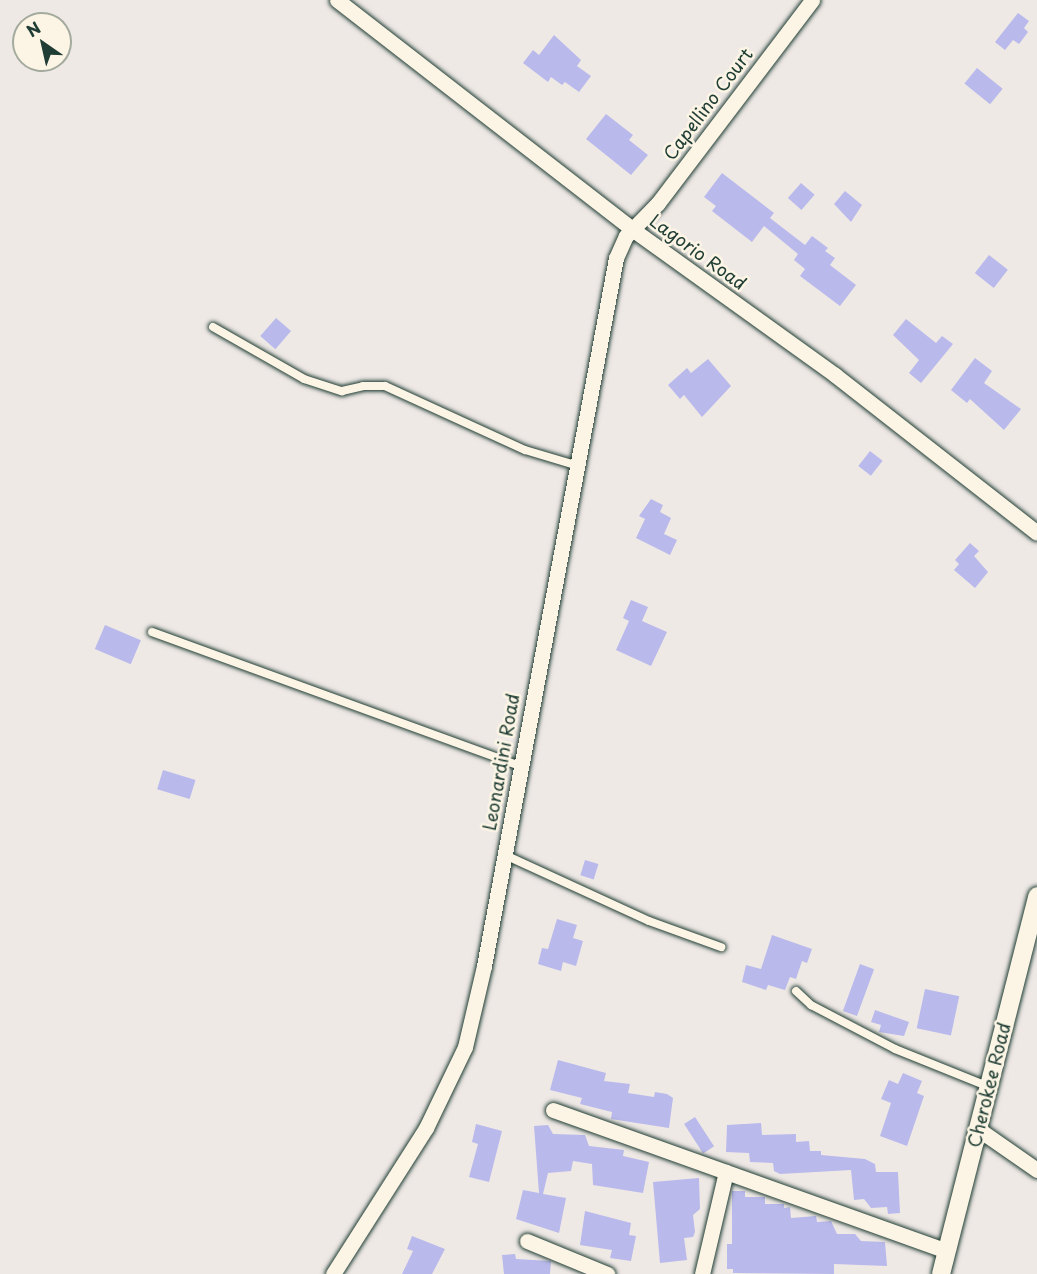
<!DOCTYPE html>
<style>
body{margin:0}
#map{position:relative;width:1037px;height:1274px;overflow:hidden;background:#efe9e6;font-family:"Playpen Sans",sans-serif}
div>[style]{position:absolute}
.building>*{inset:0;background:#b9b9eb;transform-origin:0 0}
.roads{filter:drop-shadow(0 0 2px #1f3d34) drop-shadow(0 0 2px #1f3d34)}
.service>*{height:8px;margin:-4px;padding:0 4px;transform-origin:4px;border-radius:4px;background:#fcf5e5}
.minor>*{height:15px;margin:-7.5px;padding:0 7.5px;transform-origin:7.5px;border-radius:7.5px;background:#fcf5e5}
.tertiary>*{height:18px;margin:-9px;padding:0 9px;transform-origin:9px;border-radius:9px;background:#fcf5e5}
span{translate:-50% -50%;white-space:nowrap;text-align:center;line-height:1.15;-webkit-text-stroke:5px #fcf5e5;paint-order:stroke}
.street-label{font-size:18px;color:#1f3d34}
.north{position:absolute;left:12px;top:12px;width:60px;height:60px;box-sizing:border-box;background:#fcf5e5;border:2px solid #a4ab9e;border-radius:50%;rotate:326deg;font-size:16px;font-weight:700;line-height:24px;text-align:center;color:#1f3d34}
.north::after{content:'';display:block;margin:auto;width:21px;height:27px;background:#1f3d34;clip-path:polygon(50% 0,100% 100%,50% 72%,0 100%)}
</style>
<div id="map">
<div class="building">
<div style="clip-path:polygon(1018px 13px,1029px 21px,1024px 28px,1028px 32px,1019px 44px,1013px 40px,1005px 50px,995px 42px)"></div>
<div style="clip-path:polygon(554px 35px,581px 60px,577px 66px,591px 76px,579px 92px,565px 82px,562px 85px,551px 77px,548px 82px,523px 63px,533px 50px,539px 55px)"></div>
<div style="left:977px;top:68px;width:33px;height:20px;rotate:39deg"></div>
<div style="clip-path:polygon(606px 114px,633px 135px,629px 140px,648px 155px,631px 175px,586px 139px)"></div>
<div style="clip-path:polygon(722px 173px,774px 213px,770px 218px,805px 245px,812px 236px,828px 248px,825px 251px,835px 258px,830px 265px,856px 285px,840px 306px,800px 276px,805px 269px,794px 260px,798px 254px,764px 226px,752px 242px,712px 211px,716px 206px,704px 197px)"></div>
<div style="left:801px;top:183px;width:18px;height:20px;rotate:41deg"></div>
<div style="clip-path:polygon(845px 191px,862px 205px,851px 222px,834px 204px)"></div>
<div style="left:989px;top:255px;width:24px;height:23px;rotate:38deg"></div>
<div style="left:276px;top:318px;width:20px;height:24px;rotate:41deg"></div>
<div style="clip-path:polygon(906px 319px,936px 343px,942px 336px,953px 344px,921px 383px,909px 373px,919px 360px,893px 335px)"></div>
<div style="clip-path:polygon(975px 358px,992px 371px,984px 383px,1021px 409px,1004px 430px,970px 399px,967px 403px,951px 390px)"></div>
<div style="clip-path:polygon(708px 359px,731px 386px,702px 417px,684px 395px,680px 399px,668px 385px,687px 368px,691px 373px)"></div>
<div style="left:870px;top:451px;width:16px;height:19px;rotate:38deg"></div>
<div style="clip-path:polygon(651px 499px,663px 505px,660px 512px,671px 518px,664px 534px,677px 540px,670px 555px,636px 538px,645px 519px,639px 516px)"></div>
<div style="clip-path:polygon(970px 543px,979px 551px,974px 556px,988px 572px,975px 588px,954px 570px,959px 564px,955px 560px)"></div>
<div style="clip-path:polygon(631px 600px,648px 607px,642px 621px,667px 632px,651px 666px,616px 650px,629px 621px,623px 618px)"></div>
<div style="left:105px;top:625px;width:39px;height:26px;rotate:23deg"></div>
<div style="left:163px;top:770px;width:34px;height:20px;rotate:17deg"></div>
<div style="left:585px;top:860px;width:14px;height:16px;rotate:17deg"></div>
<div style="clip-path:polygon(557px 919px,577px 925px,573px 938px,583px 941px,576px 966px,563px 962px,561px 971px,538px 964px,542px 948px,548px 949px)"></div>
<div style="clip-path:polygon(772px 935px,812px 949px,807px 963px,802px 961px,796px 979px,790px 977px,785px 990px,768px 985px,766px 990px,742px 982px,746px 965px,761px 969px)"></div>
<div style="left:860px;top:964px;width:15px;height:50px;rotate:20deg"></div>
<div style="left:925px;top:989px;width:35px;height:40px;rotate:12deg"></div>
<div style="clip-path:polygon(875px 1010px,909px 1022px,904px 1036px,879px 1032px,881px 1025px,871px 1022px)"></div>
<div style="clip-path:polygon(558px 1060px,606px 1073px,604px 1081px,630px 1084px,628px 1093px,654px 1097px,655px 1092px,667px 1094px,673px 1098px,669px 1128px,611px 1119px,612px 1112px,580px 1104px,582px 1098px,550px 1090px)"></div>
<div style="clip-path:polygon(903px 1073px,922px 1081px,917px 1093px,924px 1096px,907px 1146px,880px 1136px,891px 1103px,881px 1099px,889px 1080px,898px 1084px)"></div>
<div style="left:695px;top:1117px;width:35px;height:13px;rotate:57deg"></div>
<div style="clip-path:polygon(761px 1123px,762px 1135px,796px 1134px,796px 1142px,809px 1141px,810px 1151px,821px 1151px,821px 1155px,865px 1159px,875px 1164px,876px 1172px,898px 1172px,900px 1213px,888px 1214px,887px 1207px,871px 1208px,864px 1199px,854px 1200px,851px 1170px,780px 1174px,774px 1171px,773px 1163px,750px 1162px,749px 1153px,726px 1152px,727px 1125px)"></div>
<div style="clip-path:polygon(476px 1124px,502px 1131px,489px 1182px,469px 1177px,478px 1144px,472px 1142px)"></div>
<div style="clip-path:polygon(548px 1125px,553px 1134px,585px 1135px,589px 1146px,624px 1150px,623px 1156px,649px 1162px,643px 1193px,593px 1185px,592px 1164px,573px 1161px,571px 1171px,548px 1173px,543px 1194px,566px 1198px,559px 1233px,516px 1219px,523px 1190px,539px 1193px,534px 1126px)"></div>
<div style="clip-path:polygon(699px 1178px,700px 1209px,693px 1215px,695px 1232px,693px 1237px,684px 1238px,687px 1260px,660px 1263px,653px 1182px)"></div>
<div style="clip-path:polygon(732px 1191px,745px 1191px,745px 1197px,765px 1197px,765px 1204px,784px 1204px,784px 1208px,790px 1207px,791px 1218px,816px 1216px,817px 1222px,831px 1221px,837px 1234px,855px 1234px,861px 1241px,885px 1242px,887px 1266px,834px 1264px,834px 1274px,733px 1273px,733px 1269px,727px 1269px,727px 1244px,732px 1244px)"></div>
<div style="clip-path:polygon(585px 1211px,631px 1223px,629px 1235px,636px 1236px,631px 1261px,610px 1258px,612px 1250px,580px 1245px)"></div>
<div style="clip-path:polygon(412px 1236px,445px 1249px,432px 1274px,402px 1274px,413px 1251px,407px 1249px)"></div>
<div style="clip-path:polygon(515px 1254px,516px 1259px,551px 1261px,550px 1274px,504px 1274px,502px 1255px)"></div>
</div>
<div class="roads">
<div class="service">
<div style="left:213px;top:327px;width:105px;rotate:29.7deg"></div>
<div style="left:304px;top:379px;width:40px;rotate:18deg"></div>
<div style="left:342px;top:391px;width:22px;rotate:-13deg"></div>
<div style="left:363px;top:386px;width:22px"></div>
<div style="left:385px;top:386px;width:154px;rotate:24.6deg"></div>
<div style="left:525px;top:450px;width:52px;rotate:16.7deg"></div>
<div style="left:152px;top:632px;width:392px;rotate:20deg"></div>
<div style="left:505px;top:855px;width:158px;rotate:24.6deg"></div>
<div style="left:649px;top:921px;width:77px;rotate:19.9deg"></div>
<div style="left:796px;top:991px;width:21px;rotate:43deg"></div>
<div style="left:811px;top:1005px;width:95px;rotate:27.6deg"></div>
<div style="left:895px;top:1049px;width:99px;rotate:21.9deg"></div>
</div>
<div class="minor">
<div style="left:337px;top:0;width:373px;rotate:37.8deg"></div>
<div style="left:632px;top:229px;width:250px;rotate:35.7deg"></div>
<div style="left:835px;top:375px;width:256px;rotate:38deg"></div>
<div style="left:553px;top:1110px;width:418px;rotate:19.7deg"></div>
<div style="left:978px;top:1129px;width:72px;rotate:34.8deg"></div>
<div style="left:527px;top:1241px;width:87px;rotate:22.4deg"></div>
<div style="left:333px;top:1274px;width:173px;rotate:-57.5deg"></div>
<div style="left:426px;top:1128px;width:90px;rotate:-64.3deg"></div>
<div style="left:465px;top:1047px;width:83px;rotate:-76.8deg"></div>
<div style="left:484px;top:966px;width:720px;rotate:-79.44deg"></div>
<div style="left:616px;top:258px;width:24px;rotate:-66deg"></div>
<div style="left:626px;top:236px;width:46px;rotate:-45.9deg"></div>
<div style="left:658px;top:203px;width:255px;rotate:-52.8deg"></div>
<div style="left:702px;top:1274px;width:105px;rotate:-76.8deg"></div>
</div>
<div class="tertiary">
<div style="left:941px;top:1274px;width:390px;rotate:-75.7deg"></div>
</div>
</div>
<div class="street-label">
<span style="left:708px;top:104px;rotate:-53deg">Capellino Court</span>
<span style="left:698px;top:252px;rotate:36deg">Lagorio Road</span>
<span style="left:501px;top:762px;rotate:-80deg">Leonardini Road</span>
<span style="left:989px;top:1085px;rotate:-76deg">Cherokee Road</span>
</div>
<div class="north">N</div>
</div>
